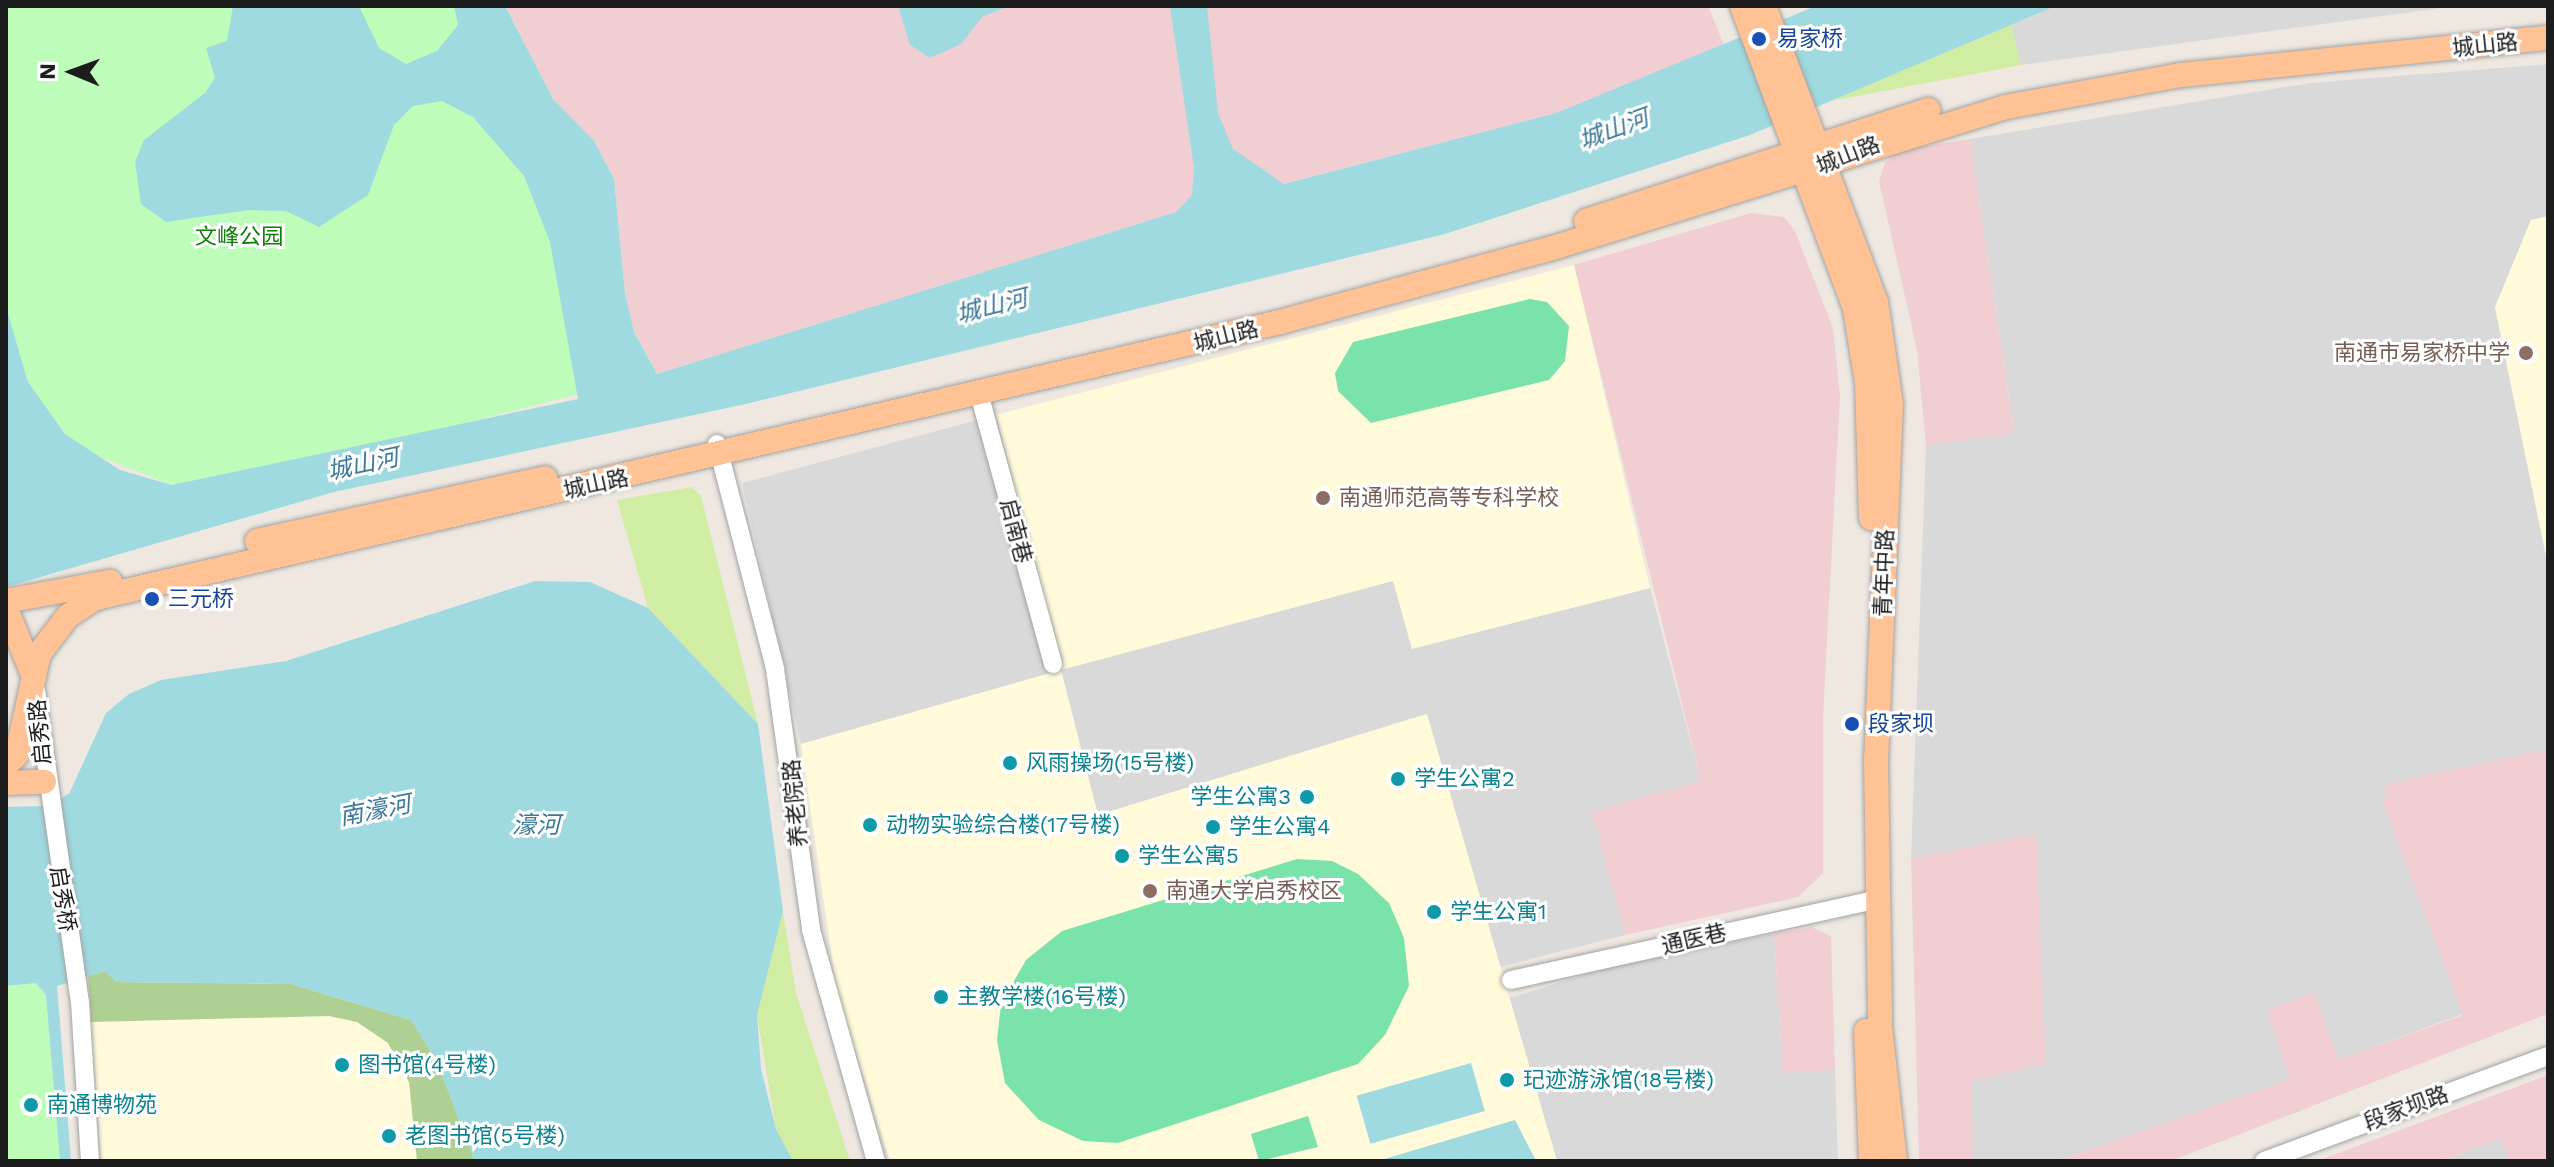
<!DOCTYPE html>
<meta charset="utf-8">
<style>
body{margin:0}
#map{position:relative;width:2554px;height:1167px;overflow:hidden;background:#eee8e1;font-family:"Work Sans","Noto Sans SC",sans-serif}
div>[style]{position:absolute}
.residential>*{inset:0;background:#dad9d9}
.commercial>*{inset:0;background:#f1ced2}
.education>*{inset:0;background:#fffad9}
.grass>*{inset:0;background:#d1eca3}
.forest>*{inset:0;background:#aed093}
.park>*{inset:0;background:#befcba}
.pitch>*{inset:0;background:#79e3ab}
.water>*{inset:0;background:#9edadf;transform-origin:0 0}
.roads{filter:drop-shadow(0 0 2px #a3a3a3) drop-shadow(0 0 2px #a3a3a3)}
.minor>*{height:18px;margin:-9px;padding:0 9px;transform-origin:9px;border-radius:9px;background:#fff}
.major>*{height:24px;margin:-12px;padding:0 12px;transform-origin:12px;border-radius:12px;background:#ffc295}
.dots>*{width:22px;height:22px;translate:-50% -50%;box-sizing:border-box;border:4px solid #fff;border-radius:50%}
span{translate:-50% -50%;white-space:nowrap;text-align:center;line-height:1.15;-webkit-text-stroke:6px #fff;paint-order:stroke}
.transit-label{font-size:22px;color:#164399}
.left{translate:0 -50%;text-align:left}
.street-label{font-size:22px;color:#1c1c1c}
.park-label{font-size:22px;color:#0c7f05}
.education-label{font-size:22px;color:#785e54}
.right{translate:-100% -50%;text-align:right}
.culture-label{font-size:22px;color:#0d838f}
.water-label{font-size:24px;color:#3c7898;font-style:italic}
.frame{position:absolute;inset:0;border:8px solid #1c1c1c;pointer-events:none}
.north{position:absolute;left:32px;top:32px;width:80px;height:80px;-webkit-text-stroke:6px #fff;paint-order:stroke;rotate:271deg;font-size:22px;font-weight:700;line-height:32px;text-align:center;color:#1c1c1c}
.north::after{content:'';display:block;margin:auto;width:28px;height:36px;background:#1c1c1c;clip-path:polygon(50% 0,100% 100%,50% 72%,0 100%)}
</style>
<div id="map">
<div class="residential">
<div style="clip-path:polygon(2056px 6px,2456px 6px,2021px 65px,2011px 25px)"></div>
<div style="clip-path:polygon(2548px 64px,2548px 216px,2531px 220px,2495px 307px,2548px 566px,2548px 749px,2388px 784px,2385px 795px,2463px 1014px,2338px 1060px,2314px 992px,2291px 1079px,2057px 1161px,1973px 1161px,1970px 1080px,2036px 835px,1911px 859px,1926px 445px,2014px 432px,1970px 139px,2310px 83px)"></div>
<div style="clip-path:polygon(996px 415px,1061px 669px,1394px 580px,1412px 648px,1650px 588px,1701px 781px,1593px 811px,1625px 935px,1500px 967px,1426px 714px,1098px 815px,1061px 670px,801px 744px,742px 483px)"></div>
<div style="clip-path:polygon(1774px 934px,1783px 1073px,1835px 1070px,1838px 1161px,1557px 1161px,1509px 998px,1613px 966px)"></div>
<div style="clip-path:polygon(2500px 1138px,2509px 1161px,2442px 1161px)"></div>
</div>
<div class="commercial">
<div style="clip-path:polygon(505px 6px,1708px 6px,1724px 45px,1556px 113px,1176px 212px,657px 374px,634px 332px,625px 293px,614px 179px,593px 141px,553px 99px)"></div>
<div style="clip-path:polygon(1970px 139px,2014px 433px,1926px 445px,1917px 350px,1879px 181px,1885px 163px,1901px 150px)"></div>
<div style="clip-path:polygon(1751px 213px,1784px 217px,1795px 231px,1833px 328px,1840px 395px,1823px 716px,1823px 873px,1798px 897px,1625px 935px,1592px 811px,1701px 781px,1574px 265px)"></div>
<div style="clip-path:polygon(2548px 749px,2548px 1014px,2171px 1161px,2057px 1161px,2290px 1079px,2267px 1010px,2314px 992px,2338px 1060px,2463px 1015px,2384px 805px,2387px 784px)"></div>
<div style="clip-path:polygon(2036px 834px,2046px 1064px,1971px 1080px,1973px 1161px,1919px 1161px,1911px 859px)"></div>
<div style="clip-path:polygon(1812px 927px,1831px 936px,1835px 1070px,1783px 1073px,1774px 934px)"></div>
<div style="clip-path:polygon(2548px 1075px,2548px 1161px,2509px 1161px,2500px 1138px,2442px 1161px,2317px 1161px)"></div>
</div>
<div class="education">
<div style="clip-path:polygon(2548px 216px,2548px 566px,2495px 307px,2531px 220px)"></div>
<div style="clip-path:polygon(1574px 265px,1650px 588px,1412px 649px,1393px 581px,1061px 670px,1098px 815px,1427px 714px,1557px 1161px,1536px 1161px,1514px 1121px,1378px 1161px,890px 1161px,837px 992px,801px 744px,1061px 670px,996px 415px)"></div>
<div style="clip-path:polygon(88px 976px,235px 989px,257px 982px,377px 1006px,475px 1161px,101px 1161px)"></div>
</div>
<div class="grass">
<div style="clip-path:polygon(2011px 25px,2021px 65px,1831px 101px)"></div>
<div style="clip-path:polygon(692px 487px,701px 496px,758px 724px,648px 608px,617px 500px)"></div>
<div style="clip-path:polygon(783px 911px,796px 993px,850px 1161px,793px 1161px,776px 1129px,757px 1015px)"></div>
</div>
<div class="forest">
<div style="clip-path:polygon(106px 971px,116px 982px,291px 984px,411px 1020px,436px 1059px,475px 1161px,417px 1161px,409px 1082px,388px 1043px,357px 1022px,329px 1016px,91px 1022px,88px 976px)"></div>
</div>
<div class="park">
<div style="clip-path:polygon(6px 6px,505px 6px,553px 99px,594px 141px,614px 179px,625px 293px,634px 332px,657px 374px,390px 442px,172px 485px,91px 453px,65px 434px,28px 382px,6px 307px)"></div>
<div style="clip-path:polygon(36px 983px,46px 995px,60px 1161px,6px 1161px,6px 987px)"></div>
</div>
<div class="pitch">
<div style="clip-path:polygon(1530px 299px,1547px 302px,1569px 326px,1565px 361px,1549px 380px,1371px 423px,1338px 391px,1335px 373px,1353px 342px)"></div>
<div style="clip-path:polygon(1297px 859px,1332px 861px,1358px 874px,1389px 903px,1404px 938px,1409px 986px,1385px 1035px,1358px 1064px,1118px 1143px,1083px 1141px,1039px 1120px,1005px 1083px,997px 1040px,1001px 1004px,1026px 960px,1062px 931px)"></div>
<div style="clip-path:polygon(1308px 1116px,1318px 1147px,1259px 1161px,1251px 1134px)"></div>
</div>
<div class="water">
<div style="clip-path:polygon(233px 6px,359px 6px,379px 48px,406px 64px,437px 51px,458px 25px,454px 6px,505px 6px,553px 99px,594px 141px,614px 179px,625px 293px,634px 332px,657px 374px,1176px 212px,1192px 195px,1194px 168px,1170px 6px,1207px 6px,1218px 113px,1233px 149px,1284px 184px,1556px 113px,1816px 6px,2056px 6px,1750px 135px,1445px 234px,741px 405px,334px 492px,6px 587px,6px 307px,28px 382px,65px 434px,120px 470px,172px 485px,578px 399px,550px 242px,524px 176px,473px 117px,442px 101px,413px 106px,394px 125px,368px 195px,319px 227px,286px 211px,249px 210px,166px 222px,141px 204px,135px 162px,144px 140px,205px 93px,215px 78px,206px 48px,227px 41px)"></div>
<div style="clip-path:polygon(898px 6px,1009px 6px,982px 17px,961px 44px,930px 58px,910px 45px)"></div>
<div style="clip-path:polygon(535px 581px,590px 582px,648px 608px,758px 724px,783px 911px,757px 1015px,761px 1069px,776px 1129px,793px 1161px,475px 1161px,436px 1059px,411px 1020px,291px 984px,116px 982px,105px 971px,57px 986px,71px 1161px,60px 1161px,46px 995px,36px 983px,6px 986px,6px 807px,45px 806px,69px 794px,106px 713px,129px 694px,161px 680px,286px 661px)"></div>
<div style="left:1471px;top:1063px;width:50px;height:119px;rotate:74deg"></div>
<div style="clip-path:polygon(1515px 1120px,1536px 1161px,1378px 1161px)"></div>
</div>
<div class="roads">
<div class="minor">
<div style="left:980px;top:397px;width:277px;rotate:74.7deg"></div>
<div style="left:717px;top:444px;width:232px;rotate:75.5deg"></div>
<div style="left:775px;top:669px;width:263px;rotate:82.1deg"></div>
<div style="left:811px;top:930px;width:240px;rotate:74.3deg"></div>
<div style="left:36px;top:690px;width:315px;rotate:82deg"></div>
<div style="left:80px;top:1002px;width:159px;rotate:86.4deg"></div>
<div style="left:1511px;top:980px;width:376px;rotate:-12.4deg"></div>
<div style="left:2264px;top:1161px;width:303px;rotate:-20.3deg"></div>
</div>
<div class="major">
<div style="left:1742px;top:6px;width:323px;rotate:69.5deg"></div>
<div style="left:1855px;top:309px;width:74px;rotate:80.7deg"></div>
<div style="left:1867px;top:382px;width:136px;rotate:88.3deg"></div>
<div style="left:1764px;top:6px;width:316px;rotate:69.3deg"></div>
<div style="left:1876px;top:302px;width:103px;rotate:81.6deg"></div>
<div style="left:1891px;top:404px;width:355px;rotate:92.4deg"></div>
<div style="left:1876px;top:759px;width:268px;rotate:89.1deg"></div>
<div style="left:1880px;top:1027px;width:135px;rotate:83.6deg"></div>
<div style="left:1586px;top:221px;width:360px;rotate:-18deg"></div>
<div style="left:257px;top:541px;width:295px;rotate:-12.3deg"></div>
<div style="left:6px;top:601px;width:106px;rotate:-10.4deg"></div>
<div style="left:6px;top:609px;width:74px;rotate:67.6deg"></div>
<div style="left:6px;top:765px;width:16px;rotate:-45deg"></div>
<div style="left:17px;top:754px;width:102px;rotate:-77.6deg"></div>
<div style="left:39px;top:654px;width:48px;rotate:-52.7deg"></div>
<div style="left:68px;top:616px;width:33px;rotate:-33deg"></div>
<div style="left:96px;top:598px;width:1216px;rotate:-13.12deg"></div>
<div style="left:1280px;top:322px;width:283px;rotate:-15.2deg"></div>
<div style="left:1553px;top:248px;width:474px;rotate:-17.3deg"></div>
<div style="left:2006px;top:107px;width:178px;rotate:-10.4deg"></div>
<div style="left:2181px;top:75px;width:369px;rotate:-5.8deg"></div>
<div style="left:6px;top:783px;width:38px;rotate:-2deg"></div>
<div style="left:1866px;top:1031px;width:130px;rotate:87.8deg"></div>
</div>
</div>
<div class="dots">
<div style="left:1759px;top:39px;background:#1a4fb4"></div>
<div style="left:2526px;top:353px;background:#8d6e63"></div>
<div style="left:1323px;top:498px;background:#8d6e63"></div>
<div style="left:152px;top:599px;background:#1a4fb4"></div>
<div style="left:1852px;top:724px;background:#1a4fb4"></div>
<div style="left:1010px;top:763px;background:#0f9aa8"></div>
<div style="left:1398px;top:779px;background:#0f9aa8"></div>
<div style="left:1307px;top:797px;background:#0f9aa8"></div>
<div style="left:870px;top:825px;background:#0f9aa8"></div>
<div style="left:1213px;top:827px;background:#0f9aa8"></div>
<div style="left:1122px;top:856px;background:#0f9aa8"></div>
<div style="left:1150px;top:891px;background:#8d6e63"></div>
<div style="left:1434px;top:912px;background:#0f9aa8"></div>
<div style="left:941px;top:997px;background:#0f9aa8"></div>
<div style="left:342px;top:1065px;background:#0f9aa8"></div>
<div style="left:1507px;top:1080px;background:#0f9aa8"></div>
<div style="left:31px;top:1105px;background:#0f9aa8"></div>
<div style="left:389px;top:1136px;background:#0f9aa8"></div>
</div>
<div class="transit-label">
<span class="left" style="left:1777px;top:39px">易家桥</span>
<span class="left" style="left:168px;top:599px">三元桥</span>
<span class="left" style="left:1868px;top:724px">段家坝</span>
</div>
<div class="street-label">
<span style="left:2485px;top:45px;rotate:-6deg">城山路</span>
<span style="left:1848px;top:155px;rotate:-21deg">城山路</span>
<span style="left:1226px;top:336px;rotate:-14deg">城山路</span>
<span style="left:596px;top:484px;rotate:-12deg">城山路</span>
<span style="left:1016px;top:531px;rotate:75deg">启南巷</span>
<span style="left:1884px;top:573px;rotate:-88deg">青年中路</span>
<span style="left:40px;top:732px;rotate:-95deg">启秀路</span>
<span style="left:795px;top:803px;rotate:-95deg">养老院路</span>
<span style="left:63px;top:899px;rotate:81deg">启秀桥</span>
<span style="left:1694px;top:939px;rotate:-13deg">通医巷</span>
<span style="left:2406px;top:1108px;rotate:-20deg">段家坝路</span>
</div>
<div class="park-label">
<span style="left:239px;top:237px">文峰公园</span>
</div>
<div class="education-label">
<span class="right" style="left:2510px;top:353px">南通市易家桥中学</span>
<span class="left" style="left:1339px;top:498px">南通师范高等专科学校</span>
<span class="left" style="left:1166px;top:891px">南通大学启秀校区</span>
</div>
<div class="culture-label">
<span class="left" style="left:1026px;top:763px">风雨操场(15号楼)</span>
<span class="left" style="left:1414px;top:779px">学生公寓2</span>
<span class="right" style="left:1291px;top:797px">学生公寓3</span>
<span class="left" style="left:886px;top:825px">动物实验综合楼(17号楼)</span>
<span class="left" style="left:1229px;top:827px">学生公寓4</span>
<span class="left" style="left:1138px;top:856px">学生公寓5</span>
<span class="left" style="left:1450px;top:912px">学生公寓1</span>
<span class="left" style="left:957px;top:997px">主教学楼(16号楼)</span>
<span class="left" style="left:358px;top:1065px">图书馆(4号楼)</span>
<span class="left" style="left:1523px;top:1080px">玘迹游泳馆(18号楼)</span>
<span class="left" style="left:47px;top:1105px">南通博物苑</span>
<span class="left" style="left:405px;top:1136px">老图书馆(5号楼)</span>
</div>
<div class="water-label">
<span style="left:1614px;top:130px;rotate:-20deg">城山河</span>
<span style="left:992px;top:307px;rotate:-14deg">城山河</span>
<span style="left:363px;top:465px;rotate:-12deg">城山河</span>
<span style="left:375px;top:811px;rotate:-11deg">南濠河</span>
<span style="left:536px;top:826px">濠河</span>
</div>
<div class="frame"></div>
<div class="north">N</div>
</div>
